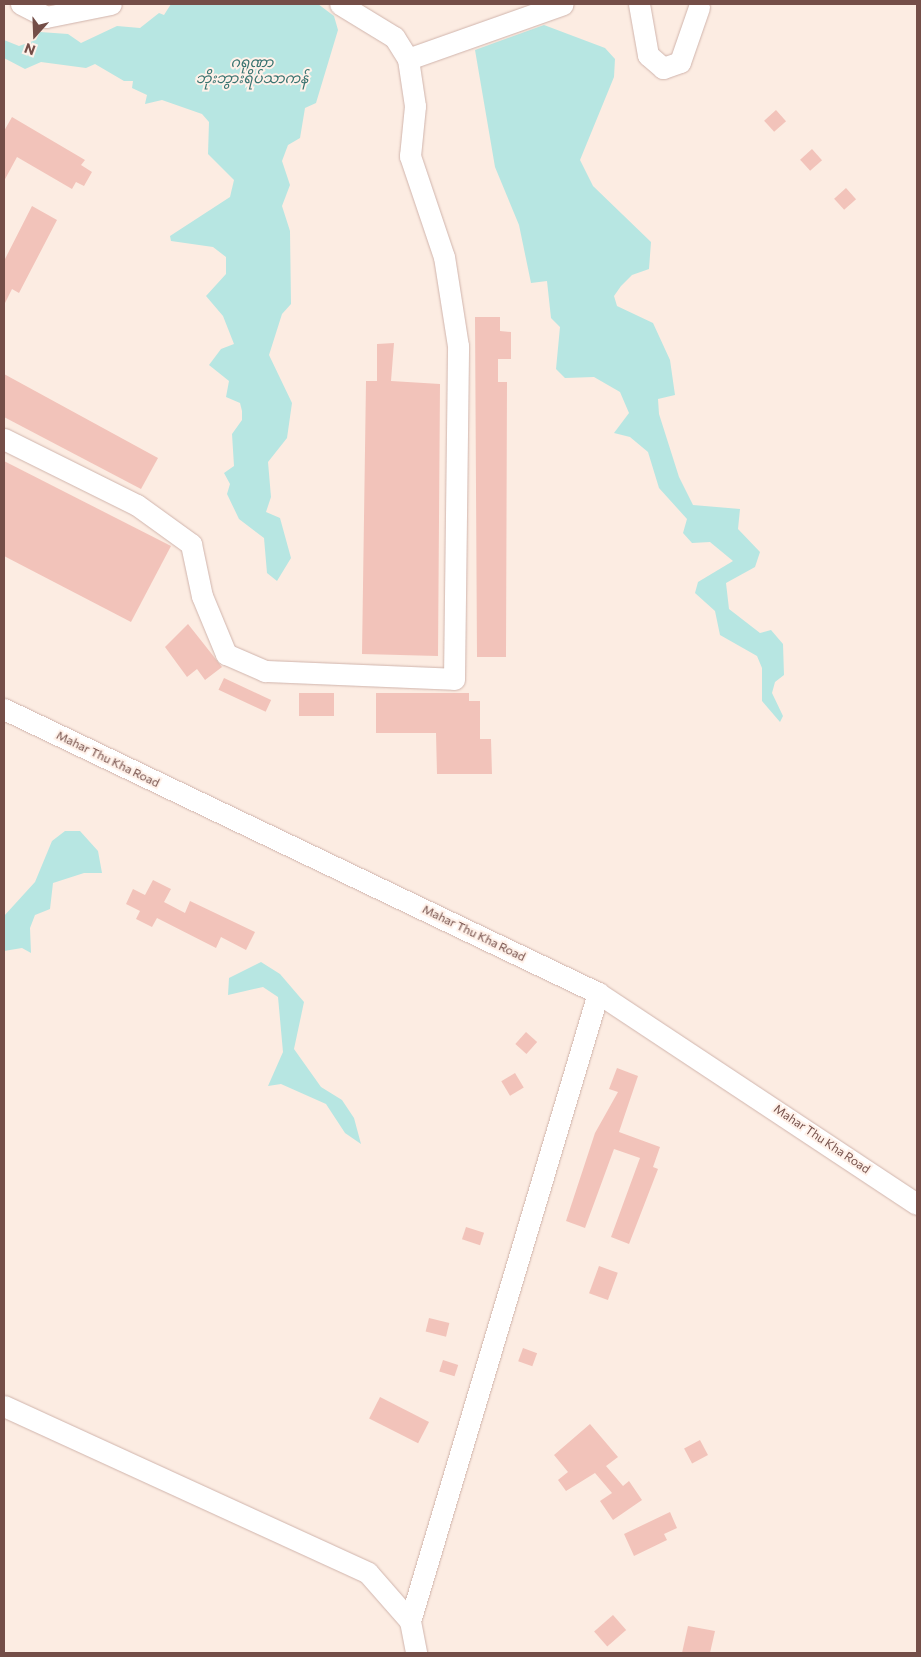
<!DOCTYPE html>
<meta charset="utf-8">
<style>
body{margin:0}
#map{position:relative;width:921px;height:1657px;overflow:hidden;background:#fcece2;font-family:Commissioner,"Noto Sans Myanmar",sans-serif}
div>[style]{position:absolute}
.water>*{inset:0;background:#b7e6e2}
.building>*{inset:0;background:#f2c3ba;transform-origin:0 0}
.roads{filter:drop-shadow(0 0 1px #d0b4ac) drop-shadow(0 0 1px #d0b4ac)}
.minor>*{height:21px;margin:-10.5px;padding:0 10.5px;transform-origin:10.5px;border-radius:10.5px;background:#fff}
span{translate:-50% -50%;white-space:nowrap;text-align:center;line-height:1.15;-webkit-text-stroke:4px #fff1e9;paint-order:stroke}
.street-label{font-size:12px;color:#744e48}
.water-label{font-size:14px;color:#397370;font-style:italic}
.frame{position:absolute;inset:0;border:5px solid #744e48;pointer-events:none}
.north{position:absolute;left:10px;top:10px;width:50px;height:50px;-webkit-text-stroke:4px #fff1e9;paint-order:stroke;rotate:200deg;font-size:14px;font-weight:700;line-height:20px;text-align:center;color:#744e48}
.north::after{content:'';display:block;margin:auto;width:18px;height:22px;background:#744e48;clip-path:polygon(50% 0,100% 100%,50% 72%,0 100%)}
</style>
<div id="map">
<div class="water">
<div style="clip-path:polygon(171px 4px,318px 4px,334px 16px,338px 30px,316px 103px,305px 108px,300px 138px,288px 145px,282px 161px,290px 185px,282px 206px,290px 231px,291px 304px,282px 314px,269px 355px,292px 403px,287px 438px,268px 462px,271px 497px,266px 512px,280px 518px,291px 558px,277px 581px,267px 573px,264px 538px,239px 519px,227px 494px,230px 484px,224px 473px,234px 466px,232px 434px,242px 420px,242px 411px,240px 403px,226px 397px,229px 381px,209px 365px,221px 349px,234px 344px,223px 316px,206px 296px,226px 274px,226px 257px,213px 247px,171px 241px,170px 236px,230px 197px,234px 180px,208px 154px,209px 122px,202px 114px,162px 100px,145px 104px,147px 95px,132px 88px,133px 81px,124px 81px,95px 64px,86px 68px,41px 62px,25px 69px,4px 58px,4px 40px,19px 46px,36px 40px,40px 32px,68px 34px,81px 43px,117px 26px,140px 28px,159px 13px,164px 15px)"></div>
<div style="clip-path:polygon(544px 25px,605px 48px,615px 59px,614px 77px,580px 160px,593px 186px,651px 242px,649px 269px,632px 275px,621px 286px,614px 296px,617px 306px,653px 323px,670px 360px,675px 395px,658px 399px,659px 414px,679px 477px,693px 505px,740px 509px,738px 529px,760px 552px,755px 567px,726px 583px,729px 609px,760px 633px,771px 630px,783px 644px,784px 675px,775px 682px,772px 693px,783px 716px,780px 722px,762px 701px,762px 668px,757px 656px,720px 635px,715px 611px,695px 593px,698px 582px,733px 561px,710px 542px,692px 543px,683px 533px,687px 519px,659px 488px,648px 452px,630px 437px,614px 433px,629px 413px,620px 392px,594px 377px,565px 378px,556px 369px,560px 327px,551px 318px,547px 281px,531px 283px,519px 225px,495px 167px,475px 50px)"></div>
<div style="clip-path:polygon(65px 831px,80px 831px,98px 851px,102px 873px,84px 873px,53px 883px,50px 909px,35px 915px,30px 928px,31px 953px,22px 948px,4px 951px,4px 916px,35px 882px,52px 841px)"></div>
<div style="clip-path:polygon(261px 962px,280px 974px,304px 1002px,294px 1049px,321px 1087px,342px 1100px,354px 1118px,361px 1144px,345px 1133px,326px 1104px,281px 1084px,268px 1086px,283px 1052px,278px 997px,263px 987px,228px 995px,229px 978px)"></div>
</div>
<div class="building">
<div style="left:776px;top:110px;width:15px;height:16px;rotate:48deg"></div>
<div style="clip-path:polygon(12px 117px,85px 160px,81px 165px,92px 172px,84px 186px,76px 182px,72px 189px,17px 157px,4px 181px,4px 131px)"></div>
<div style="left:812px;top:149px;width:15px;height:16px;rotate:48deg"></div>
<div style="left:846px;top:188px;width:15px;height:16px;rotate:48deg"></div>
<div style="clip-path:polygon(32px 206px,57px 220px,19px 293px,12px 289px,4px 305px,4px 261px)"></div>
<div style="clip-path:polygon(475px 317px,500px 317px,500px 331px,511px 332px,511px 359px,498px 359px,498px 382px,507px 382px,506px 657px,477px 657px)"></div>
<div style="clip-path:polygon(394px 343px,391px 381px,440px 384px,438px 656px,362px 654px,366px 381px,377px 381px,377px 344px)"></div>
<div style="clip-path:polygon(4px 374px,158px 458px,141px 489px,4px 417px)"></div>
<div style="clip-path:polygon(4px 461px,171px 546px,131px 622px,4px 556px)"></div>
<div style="clip-path:polygon(188px 624px,222px 667px,205px 680px,197px 669px,187px 677px,165px 647px)"></div>
<div style="left:224px;top:678px;width:52px;height:13px;rotate:25deg"></div>
<div style="left:299px;top:693px;width:35px;height:23px"></div>
<div style="clip-path:polygon(376px 693px,469px 693px,469px 701px,480px 701px,480px 739px,491px 739px,492px 774px,437px 774px,436px 733px,376px 733px)"></div>
<div style="clip-path:polygon(153px 880px,171px 889px,164px 902px,185px 913px,190px 901px,255px 932px,246px 950px,221px 937px,216px 948px,157px 918px,152px 927px,136px 919px,140px 911px,126px 904px,133px 889px,145px 895px)"></div>
<div style="left:526px;top:1032px;width:15px;height:16px;rotate:42deg"></div>
<div style="clip-path:polygon(617px 1068px,638px 1076px,619px 1132px,660px 1147px,653px 1167px,658px 1169px,629px 1244px,611px 1237px,640px 1158px,614px 1149px,585px 1228px,566px 1221px,595px 1133px,618px 1092px,609px 1089px)"></div>
<div style="left:515px;top:1073px;width:17px;height:16px;rotate:59deg"></div>
<div style="left:466px;top:1227px;width:19px;height:13px;rotate:18deg"></div>
<div style="left:599px;top:1266px;width:20px;height:29px;rotate:20deg"></div>
<div style="left:429px;top:1318px;width:21px;height:14px;rotate:14deg"></div>
<div style="left:523px;top:1348px;width:15px;height:14px;rotate:20deg"></div>
<div style="left:443px;top:1360px;width:16px;height:12px;rotate:18deg"></div>
<div style="left:380px;top:1397px;width:55px;height:24px;rotate:27deg"></div>
<div style="clip-path:polygon(590px 1424px,618px 1457px,606px 1466px,623px 1486px,629px 1481px,642px 1500px,613px 1520px,600px 1501px,612px 1493px,595px 1473px,566px 1491px,558px 1480px,568px 1472px,554px 1455px)"></div>
<div style="left:700px;top:1440px;width:17px;height:18px;rotate:62deg"></div>
<div style="clip-path:polygon(670px 1512px,677px 1528px,664px 1534px,667px 1540px,634px 1556px,624px 1534px)"></div>
<div style="left:613px;top:1615px;width:20px;height:25px;rotate:49deg"></div>
<div style="clip-path:polygon(688px 1626px,715px 1631px,710px 1653px,682px 1653px)"></div>
</div>
<div class="roads">
<div class="minor">
<div style="left:21px;top:4px;width:28px;rotate:27deg"></div>
<div style="left:46px;top:17px;width:66px;rotate:-11.3deg"></div>
<div style="left:639px;top:4px;width:52px;rotate:80deg"></div>
<div style="left:648px;top:55px;width:20px;rotate:41deg"></div>
<div style="left:663px;top:68px;width:18px;rotate:-19deg"></div>
<div style="left:680px;top:62px;width:58px;rotate:-70.9deg"></div>
<div style="left:408px;top:59px;width:164px;rotate:-19.5deg"></div>
<div style="left:4px;top:439px;width:148px;rotate:26.4deg"></div>
<div style="left:137px;top:505px;width:67px;rotate:35.8deg"></div>
<div style="left:191px;top:544px;width:53px;rotate:78.1deg"></div>
<div style="left:202px;top:596px;width:63px;rotate:67.5deg"></div>
<div style="left:226px;top:654px;width:43px;rotate:23.6deg"></div>
<div style="left:265px;top:671px;width:189px;rotate:2.4deg"></div>
<div style="left:454px;top:679px;width:333px;rotate:-89.3deg"></div>
<div style="left:458px;top:346px;width:90px;rotate:-98.9deg"></div>
<div style="left:444px;top:257px;width:107px;rotate:-108.6deg"></div>
<div style="left:410px;top:156px;width:50px;rotate:-84.3deg"></div>
<div style="left:415px;top:106px;width:48px;rotate:-98.5deg"></div>
<div style="left:408px;top:59px;width:26px;rotate:-122deg"></div>
<div style="left:394px;top:37px;width:63px;rotate:-148.6deg"></div>
<div style="left:4px;top:709px;width:658px;rotate:25.55deg"></div>
<div style="left:598px;top:993px;width:382px;rotate:33.5deg"></div>
<div style="left:4px;top:1406px;width:400px;rotate:24.6deg"></div>
<div style="left:368px;top:1573px;width:64px;rotate:48.8deg"></div>
<div style="left:410px;top:1621px;width:33px;rotate:79deg"></div>
<div style="left:410px;top:1621px;width:656px;rotate:-73.33deg"></div>
</div>
</div>
<div class="street-label">
<span style="left:108px;top:759px;rotate:26deg">Mahar Thu Kha Road</span>
<span style="left:474px;top:933px;rotate:26deg">Mahar Thu Kha Road</span>
<span style="left:822px;top:1139px;rotate:34deg">Mahar Thu Kha Road</span>
</div>
<div class="water-label">
<span style="left:252px;top:70px">ဂရုဏာ<br>ဘိုးဘွားရိပ်သာကန်</span>
</div>
<div class="frame"></div>
<div class="north">N</div>
</div>
